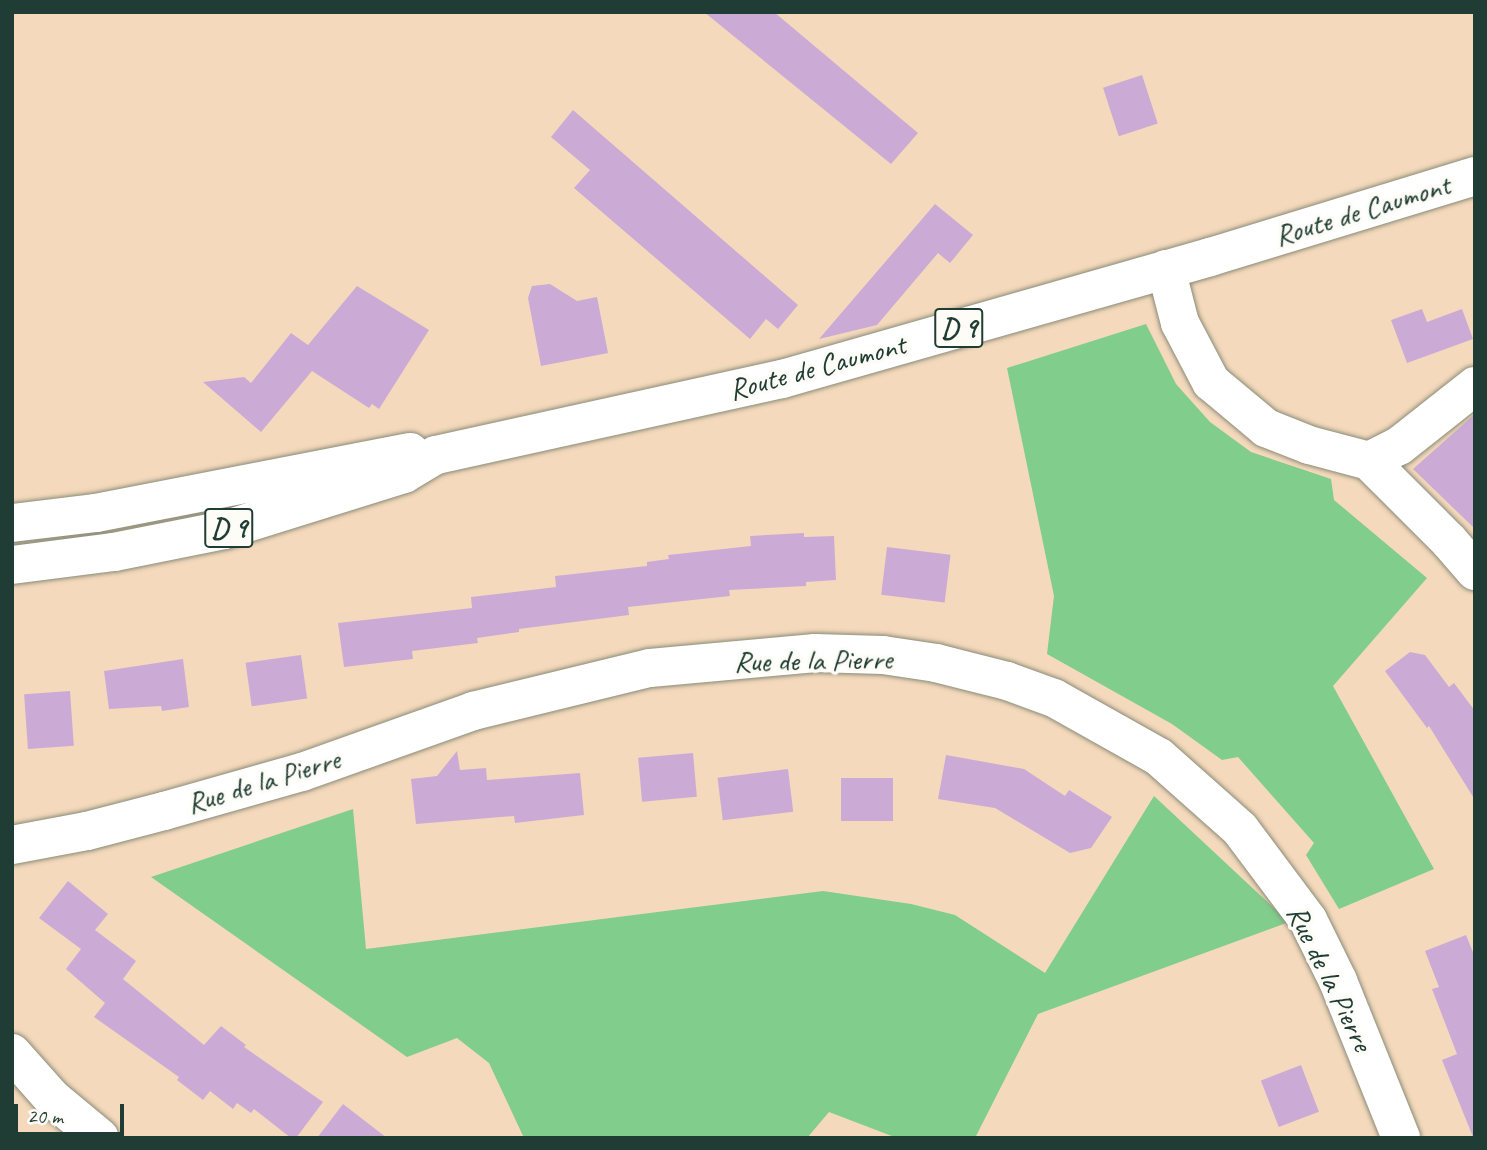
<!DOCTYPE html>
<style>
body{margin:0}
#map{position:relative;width:1487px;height:1150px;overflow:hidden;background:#f4d9bc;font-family:Caveat,sans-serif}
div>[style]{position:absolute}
.green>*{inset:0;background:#80cd8c}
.building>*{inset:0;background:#cbabd6;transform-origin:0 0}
.roads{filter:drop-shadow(0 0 2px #8a8b78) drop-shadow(0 0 2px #8a8b78)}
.street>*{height:38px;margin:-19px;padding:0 19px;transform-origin:19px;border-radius:19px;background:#fff}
.primary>*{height:38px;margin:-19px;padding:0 19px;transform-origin:19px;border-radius:19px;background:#fff}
span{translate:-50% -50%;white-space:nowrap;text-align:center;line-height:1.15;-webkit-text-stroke:7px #fdfcf7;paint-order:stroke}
.shield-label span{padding:2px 5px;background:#fdfcf7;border:2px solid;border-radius:5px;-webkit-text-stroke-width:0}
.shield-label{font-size:28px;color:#1f3d34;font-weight:700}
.street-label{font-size:30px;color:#1f3d34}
.frame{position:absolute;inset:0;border:14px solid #1f3d34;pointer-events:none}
.scale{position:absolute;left:14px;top:1104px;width:110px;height:32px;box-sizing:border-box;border:4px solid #1f3d34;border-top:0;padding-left:9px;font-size:21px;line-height:24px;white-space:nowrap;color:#1f3d34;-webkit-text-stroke:5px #fdfcf7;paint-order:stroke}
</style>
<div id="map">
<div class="green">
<div style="clip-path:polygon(1146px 324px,1176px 384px,1210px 422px,1251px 452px,1331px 479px,1334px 500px,1427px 578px,1333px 686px,1434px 869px,1339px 909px,1306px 855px,1314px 843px,1238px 757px,1222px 760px,1172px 724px,1047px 654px,1054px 596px,1007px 368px)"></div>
<div style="clip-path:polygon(1154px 796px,1289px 922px,1038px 1014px,975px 1138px,897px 1138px,829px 1112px,807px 1138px,524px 1138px,489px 1063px,457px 1038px,407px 1057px,151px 877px,353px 809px,366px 949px,823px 891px,911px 904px,955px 915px,1045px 973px)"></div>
</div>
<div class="building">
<div style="clip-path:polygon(704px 12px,774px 12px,918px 133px,891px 164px)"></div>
<div style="left:1142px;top:75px;width:51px;height:41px;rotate:72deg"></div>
<div style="clip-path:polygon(573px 110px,798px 305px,778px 329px,766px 319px,750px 339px,574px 188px,590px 170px,551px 137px)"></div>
<div style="clip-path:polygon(935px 204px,973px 235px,950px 263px,938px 253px,877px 325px,819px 339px)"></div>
<div style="clip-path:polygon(550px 284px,577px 301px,597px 297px,608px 353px,541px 366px,528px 298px,532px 286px)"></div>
<div style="clip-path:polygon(357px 286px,429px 330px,379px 409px,372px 404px,369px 408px,312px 371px,261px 432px,203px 382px,244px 377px,251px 383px,291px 333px,308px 345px)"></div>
<div style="clip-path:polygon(1422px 309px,1427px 322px,1462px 309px,1473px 339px,1407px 363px,1391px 320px)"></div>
<div style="clip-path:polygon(1475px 414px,1475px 529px,1413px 469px)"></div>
<div style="clip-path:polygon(804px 533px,804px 537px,834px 536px,836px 580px,806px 582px,806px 586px,729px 590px,730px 596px,628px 607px,629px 615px,519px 629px,519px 632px,477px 638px,478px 643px,412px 651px,413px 659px,344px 667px,338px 623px,472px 608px,471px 597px,556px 587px,555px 576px,647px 566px,647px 562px,669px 559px,668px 555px,751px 546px,750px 536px)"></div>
<div style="left:887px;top:547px;width:64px;height:48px;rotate:7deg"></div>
<div style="clip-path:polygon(1410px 652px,1425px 655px,1449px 687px,1454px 683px,1475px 711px,1475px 800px,1429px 726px,1427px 728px,1385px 671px)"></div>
<div style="left:301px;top:655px;width:44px;height:56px;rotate:82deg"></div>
<div style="clip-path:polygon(183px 659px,189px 707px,162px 711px,161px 706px,109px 709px,104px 671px)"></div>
<div style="left:70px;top:691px;width:55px;height:46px;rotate:86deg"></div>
<div style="clip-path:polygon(457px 751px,460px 770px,486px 768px,487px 780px,580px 773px,584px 815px,515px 823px,514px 816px,416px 824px,411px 779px,437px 776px)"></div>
<div style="left:693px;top:753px;width:44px;height:55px;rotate:85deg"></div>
<div style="clip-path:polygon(946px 755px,1024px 769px,1065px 796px,1069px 790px,1112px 817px,1091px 848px,1070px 853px,995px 808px,938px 799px)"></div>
<div style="left:788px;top:769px;width:43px;height:71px;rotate:83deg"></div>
<div style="left:841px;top:778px;width:52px;height:43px"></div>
<div style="clip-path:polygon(68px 881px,108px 914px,95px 930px,136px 961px,123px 979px,204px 1045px,221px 1026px,246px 1045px,244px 1047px,323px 1102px,296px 1138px,291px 1138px,254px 1109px,251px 1113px,237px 1103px,233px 1109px,210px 1091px,203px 1100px,177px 1080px,179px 1077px,94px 1017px,105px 1003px,66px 969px,81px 949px,39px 918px)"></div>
<div style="clip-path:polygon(1466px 935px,1475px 957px,1473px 1137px,1442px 1060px,1457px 1054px,1432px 989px,1439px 987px,1425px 951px)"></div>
<div style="left:1301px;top:1065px;width:50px;height:43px;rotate:69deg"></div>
<div style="clip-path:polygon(343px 1104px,387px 1138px,317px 1138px)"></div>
</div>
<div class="roads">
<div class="street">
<div style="left:1166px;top:269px;width:56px;rotate:75.5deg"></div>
<div style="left:1180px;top:323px;width:67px;rotate:62.3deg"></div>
<div style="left:1211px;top:382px;width:72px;rotate:39.9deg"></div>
<div style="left:1266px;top:428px;width:46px;rotate:21.6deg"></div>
<div style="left:1309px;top:445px;width:62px;rotate:14.9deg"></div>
<div style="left:1369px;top:461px;width:113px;rotate:45deg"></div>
<div style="left:1449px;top:541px;width:40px;rotate:49deg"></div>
<div style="left:1369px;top:461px;width:34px;rotate:-27deg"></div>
<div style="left:1399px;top:446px;width:97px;rotate:-38.3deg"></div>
<div style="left:12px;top:845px;width:76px;rotate:-10.6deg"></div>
<div style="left:87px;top:831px;width:80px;rotate:-14.6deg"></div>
<div style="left:164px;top:811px;width:143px;rotate:-15.8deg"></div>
<div style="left:302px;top:772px;width:182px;rotate:-19.6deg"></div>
<div style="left:473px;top:711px;width:182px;rotate:-13.7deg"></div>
<div style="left:650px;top:668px;width:166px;rotate:-5.2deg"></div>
<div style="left:815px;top:653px;width:68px;rotate:1.7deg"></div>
<div style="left:883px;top:655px;width:54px;rotate:8.6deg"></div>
<div style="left:936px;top:663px;width:73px;rotate:14.2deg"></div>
<div style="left:1007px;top:681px;width:50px;rotate:19.9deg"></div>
<div style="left:1054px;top:698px;width:120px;rotate:29.3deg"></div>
<div style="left:1159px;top:757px;width:108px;rotate:41.6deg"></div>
<div style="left:1240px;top:829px;width:114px;rotate:53.2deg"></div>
<div style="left:1308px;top:920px;width:68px;rotate:63.8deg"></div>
<div style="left:1338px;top:981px;width:169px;rotate:68.1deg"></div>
<div style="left:12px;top:1053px;width:60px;rotate:48.4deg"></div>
<div style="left:52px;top:1098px;width:62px;rotate:39.8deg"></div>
</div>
<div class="primary">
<div style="left:12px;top:523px;width:85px;rotate:-6.8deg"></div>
<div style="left:96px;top:513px;width:320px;rotate:-11deg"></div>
<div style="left:12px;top:565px;width:103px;rotate:-7.3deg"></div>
<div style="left:114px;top:552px;width:112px;rotate:-11.3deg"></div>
<div style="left:224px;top:530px;width:189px;rotate:-17.3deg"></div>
<div style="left:404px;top:474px;width:37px;rotate:-31deg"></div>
<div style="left:436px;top:455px;width:354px;rotate:-12.4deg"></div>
<div style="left:782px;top:379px;width:445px;rotate:-15.9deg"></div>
<div style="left:1210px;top:257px;width:277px;rotate:-17deg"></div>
</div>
</div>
<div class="shield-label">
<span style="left:959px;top:328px">D 9</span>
<span style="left:229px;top:528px">D 9</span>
</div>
<div class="street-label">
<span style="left:1362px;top:210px;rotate:-17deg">Route de Caumont</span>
<span style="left:817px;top:367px;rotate:-15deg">Route de Caumont</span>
<span style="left:813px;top:660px;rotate:-1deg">Rue de la Pierre</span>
<span style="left:263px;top:781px;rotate:-17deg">Rue de la Pierre</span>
<span style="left:1330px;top:978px;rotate:64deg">Rue de la Pierre</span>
</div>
<div class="frame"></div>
<div class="scale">20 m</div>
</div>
